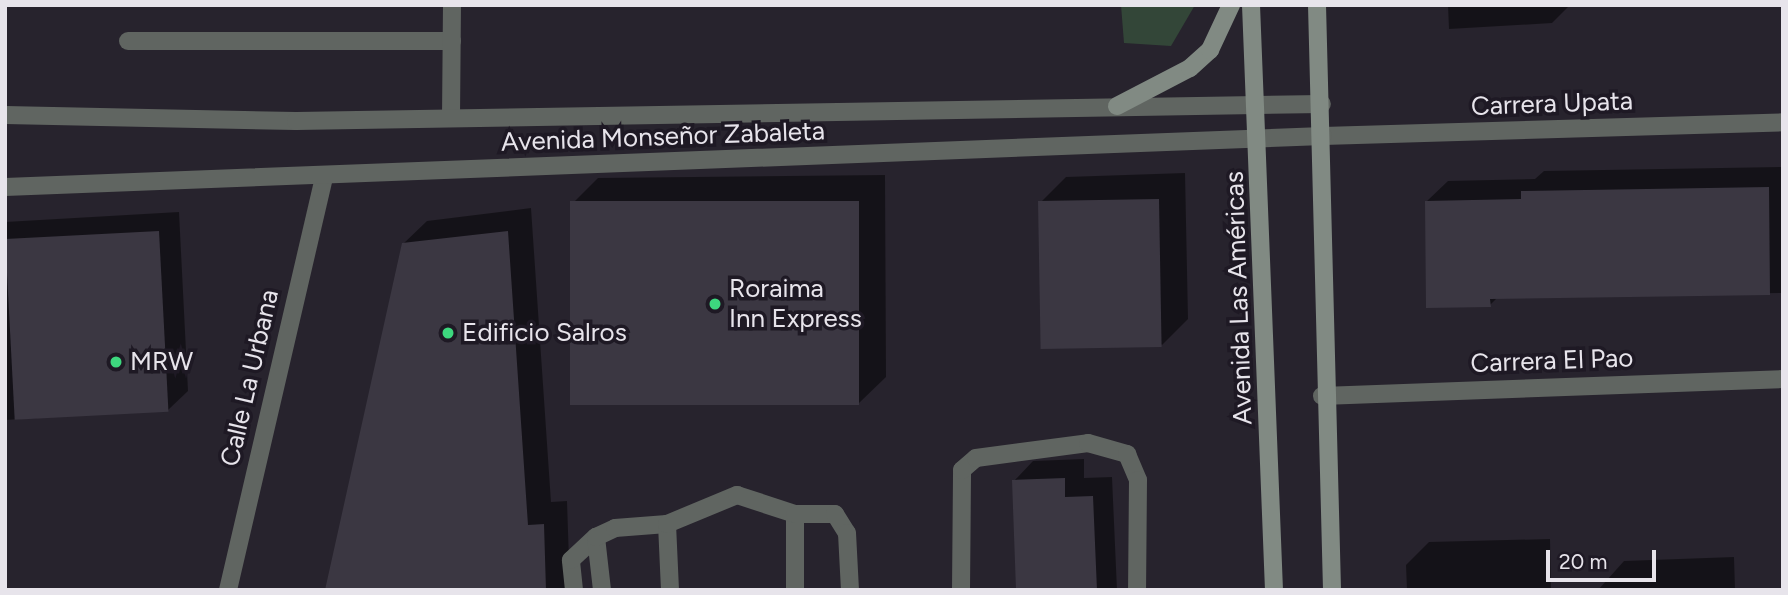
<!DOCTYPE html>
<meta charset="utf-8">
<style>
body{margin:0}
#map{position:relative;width:1788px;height:595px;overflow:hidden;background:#27232d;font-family:Figtree,sans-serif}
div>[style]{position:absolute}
.green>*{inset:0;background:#334638}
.shadow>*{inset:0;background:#0007}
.building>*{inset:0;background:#3b3742;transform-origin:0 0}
.service>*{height:18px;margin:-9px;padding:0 9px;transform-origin:9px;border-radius:9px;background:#606561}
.minor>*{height:18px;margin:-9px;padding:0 9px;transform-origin:9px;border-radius:9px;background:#606561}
.tertiary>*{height:18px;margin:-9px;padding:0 9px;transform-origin:9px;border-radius:9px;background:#606561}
.secondary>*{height:18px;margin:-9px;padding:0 9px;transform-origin:9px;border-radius:9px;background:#818a83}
.dots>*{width:19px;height:19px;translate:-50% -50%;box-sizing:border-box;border:4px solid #1e1924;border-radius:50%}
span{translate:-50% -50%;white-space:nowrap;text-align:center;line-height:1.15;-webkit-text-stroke:7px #1e1924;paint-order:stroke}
.street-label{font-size:26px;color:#e7e4eb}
.poi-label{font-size:26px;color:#e7e4eb}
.left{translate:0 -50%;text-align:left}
.frame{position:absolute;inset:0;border:7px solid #e7e4eb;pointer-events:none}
.scale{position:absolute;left:1546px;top:550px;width:110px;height:32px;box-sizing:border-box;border:4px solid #e7e4eb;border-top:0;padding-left:9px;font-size:21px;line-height:24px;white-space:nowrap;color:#e7e4eb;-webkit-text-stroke:5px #1e1924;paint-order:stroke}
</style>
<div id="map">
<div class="green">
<div style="clip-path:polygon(1121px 5px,1195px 5px,1171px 46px,1124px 43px)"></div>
</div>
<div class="shadow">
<div style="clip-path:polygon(1448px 5px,1570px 5px,1552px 23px,1449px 29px)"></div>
<div style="clip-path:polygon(1783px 167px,1783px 293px,1498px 297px,1490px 305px,1427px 201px,1448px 181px,1535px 179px,1544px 171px)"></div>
<div style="clip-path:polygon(1185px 173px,1188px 319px,1162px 345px,1040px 203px,1066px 177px)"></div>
<div style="clip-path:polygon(885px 175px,886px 377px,859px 403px,572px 204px,598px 178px)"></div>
<div style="clip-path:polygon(531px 208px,551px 502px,567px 501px,570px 590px,326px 590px,403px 244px,427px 221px)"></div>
<div style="clip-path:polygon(179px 212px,188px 391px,168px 410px,5px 420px,5px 222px)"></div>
<div style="clip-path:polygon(1084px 459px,1084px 478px,1112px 477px,1117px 590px,1018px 590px,1014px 481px,1033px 461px)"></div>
<div style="clip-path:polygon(1550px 539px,1551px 590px,1407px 590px,1406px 565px,1429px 542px)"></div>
<div style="clip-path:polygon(1734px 557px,1735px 590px,1598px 590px,1624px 561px)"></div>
</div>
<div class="building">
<div style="clip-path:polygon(1769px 187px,1770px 295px,1490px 299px,1491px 307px,1426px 308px,1425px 201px,1521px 199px,1521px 191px)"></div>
<div style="left:1159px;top:199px;width:148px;height:121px;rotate:89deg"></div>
<div style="left:859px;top:201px;width:204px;height:289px;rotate:90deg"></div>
<div style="left:159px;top:231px;width:181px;height:154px;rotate:87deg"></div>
<div style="clip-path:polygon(508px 231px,528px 525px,544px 524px,546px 590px,325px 590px,402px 243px)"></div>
<div style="clip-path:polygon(1065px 478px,1065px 497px,1093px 496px,1097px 590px,1016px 590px,1012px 480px)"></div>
</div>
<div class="service">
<div style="left:795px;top:514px;width:76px;rotate:90deg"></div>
<div style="left:574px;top:590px;width:30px;rotate:-96deg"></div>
<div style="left:571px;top:560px;width:34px;rotate:-43deg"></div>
<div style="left:602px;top:590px;width:53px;rotate:-96.5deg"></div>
<div style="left:596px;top:537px;width:21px;rotate:-25deg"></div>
<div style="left:615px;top:528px;width:52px;rotate:-4.4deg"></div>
<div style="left:670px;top:590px;width:66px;rotate:-92.6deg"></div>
<div style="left:667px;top:524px;width:76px;rotate:-22.5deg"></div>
<div style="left:737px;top:495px;width:61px;rotate:18.1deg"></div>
<div style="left:795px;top:514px;width:40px"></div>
<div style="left:835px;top:514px;width:22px;rotate:58deg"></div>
<div style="left:847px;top:533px;width:57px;rotate:87deg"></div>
<div style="left:961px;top:590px;width:120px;rotate:-89.5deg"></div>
<div style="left:962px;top:470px;width:18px;rotate:-41deg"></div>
<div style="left:976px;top:458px;width:113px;rotate:-7.6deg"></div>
<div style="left:1088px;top:443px;width:41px;rotate:15.8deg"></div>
<div style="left:1127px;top:454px;width:28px;rotate:67deg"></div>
<div style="left:1138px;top:480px;width:110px;rotate:90.5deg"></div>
</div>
<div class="minor">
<div style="left:128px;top:41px;width:324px"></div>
<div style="left:451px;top:118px;width:113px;rotate:-89.5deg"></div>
<div style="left:1323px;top:136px;width:460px;rotate:-1.7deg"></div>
<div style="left:1322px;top:396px;width:461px;rotate:-2.1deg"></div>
<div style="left:228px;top:590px;width:424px;rotate:-76.9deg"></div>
</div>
<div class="tertiary">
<div style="left:5px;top:115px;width:291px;rotate:1.2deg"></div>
<div style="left:296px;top:121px;width:1026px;rotate:-0.95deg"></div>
<div style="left:5px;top:187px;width:1319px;rotate:-2.22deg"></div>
</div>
<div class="secondary">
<div style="left:1251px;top:5px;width:585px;rotate:87.75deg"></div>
<div style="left:1317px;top:5px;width:585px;rotate:88.53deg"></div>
<div style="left:1117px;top:106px;width:82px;rotate:-27.5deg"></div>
<div style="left:1190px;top:68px;width:27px;rotate:-42deg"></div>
<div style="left:1210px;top:50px;width:50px;rotate:-65deg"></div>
</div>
<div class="dots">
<div style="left:715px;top:304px;background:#3dd77e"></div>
<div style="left:448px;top:333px;background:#3dd77e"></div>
<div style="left:116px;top:362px;background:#3dd77e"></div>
</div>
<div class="street-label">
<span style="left:1552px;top:104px;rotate:-2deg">Carrera Upata</span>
<span style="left:663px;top:137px;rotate:-2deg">Avenida Monseñor Zabaleta</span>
<span style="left:1239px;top:298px;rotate:-92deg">Avenida Las Américas</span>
<span style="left:1552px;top:361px;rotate:-2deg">Carrera El Pao</span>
<span style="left:250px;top:378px;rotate:-77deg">Calle La Urbana</span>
</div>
<div class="poi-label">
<span class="left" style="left:729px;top:304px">Roraima<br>Inn Express</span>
<span class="left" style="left:462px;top:333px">Edificio Salros</span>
<span class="left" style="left:130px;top:362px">MRW</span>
</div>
<div class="frame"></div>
<div class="scale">20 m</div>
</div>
